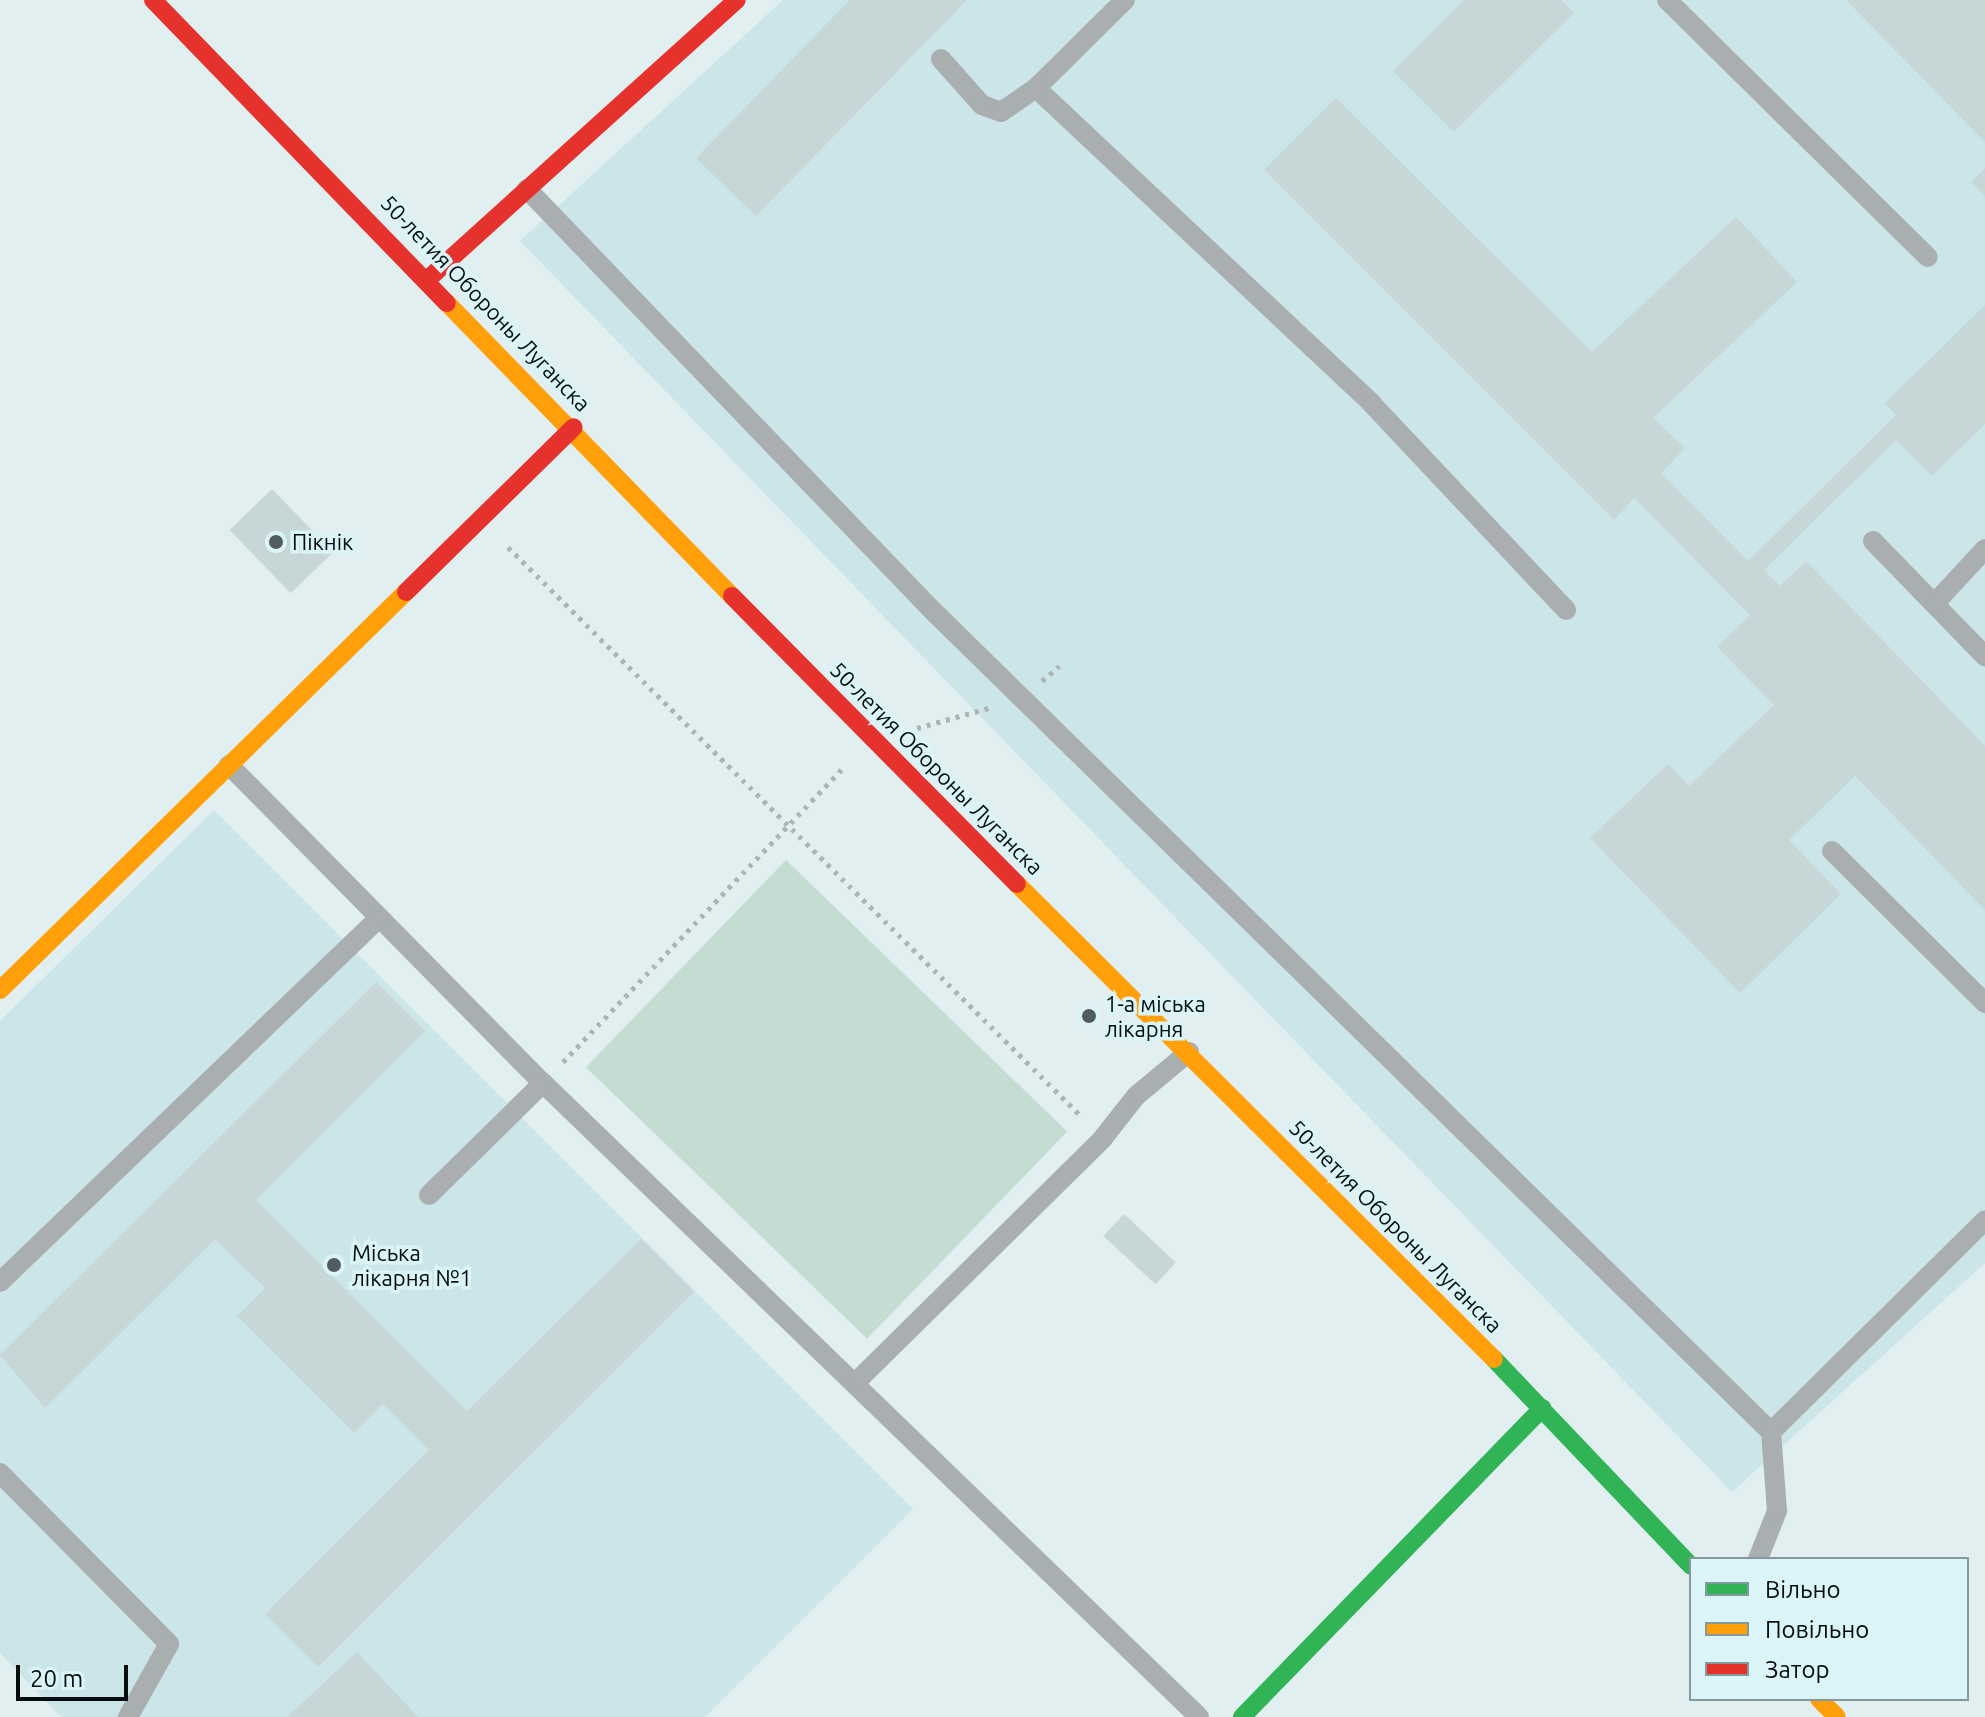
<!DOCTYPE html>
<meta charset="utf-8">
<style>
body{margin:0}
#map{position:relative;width:1985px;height:1717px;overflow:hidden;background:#e1eff1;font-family:Ubuntu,sans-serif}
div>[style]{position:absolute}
.built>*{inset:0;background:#cce5e8}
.green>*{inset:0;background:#c4dcd2;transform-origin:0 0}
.building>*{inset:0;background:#c7d6d6;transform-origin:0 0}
.path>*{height:5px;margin-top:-2.5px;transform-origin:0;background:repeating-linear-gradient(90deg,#acb4b6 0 4px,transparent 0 10px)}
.lane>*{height:20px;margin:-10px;padding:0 10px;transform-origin:10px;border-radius:10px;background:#a9aeb0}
.fast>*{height:18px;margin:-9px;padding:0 9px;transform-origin:9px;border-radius:9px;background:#30b455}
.slow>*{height:18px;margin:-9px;padding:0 9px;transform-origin:9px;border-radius:9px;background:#ff9f0a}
.jam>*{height:18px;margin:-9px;padding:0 9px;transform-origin:9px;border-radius:9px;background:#e5322d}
.dots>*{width:22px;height:22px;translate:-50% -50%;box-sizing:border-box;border:4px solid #daf4f8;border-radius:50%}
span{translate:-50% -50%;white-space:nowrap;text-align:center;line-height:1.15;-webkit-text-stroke:7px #daf4f8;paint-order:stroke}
.street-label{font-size:22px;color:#050d0f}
.poi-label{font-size:22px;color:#050d0f}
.left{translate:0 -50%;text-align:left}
.legend{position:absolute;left:1689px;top:1557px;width:280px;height:144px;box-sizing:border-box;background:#daf4f8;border:2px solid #85989b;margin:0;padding:10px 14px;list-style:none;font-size:24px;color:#050d0f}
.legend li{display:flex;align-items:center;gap:16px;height:40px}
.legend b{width:40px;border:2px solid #85989b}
.scale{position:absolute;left:16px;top:1665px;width:112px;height:36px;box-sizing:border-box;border:4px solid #050d0f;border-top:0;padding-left:10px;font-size:24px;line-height:28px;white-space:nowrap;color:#050d0f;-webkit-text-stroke:6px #daf4f8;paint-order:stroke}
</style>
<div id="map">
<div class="built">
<div style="clip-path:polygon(783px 0,1985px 0,1985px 1263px,1732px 1492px,520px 241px)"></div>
<div style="clip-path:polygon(214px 810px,913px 1509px,705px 1717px,61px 1717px,0 1653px,0 1021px)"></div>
</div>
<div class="green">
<div style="left:786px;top:860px;width:391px;height:288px;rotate:44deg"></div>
</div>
<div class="building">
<div style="clip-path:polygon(850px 0,967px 0,756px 216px,696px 158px)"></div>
<div style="clip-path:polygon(1464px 0,1561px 0,1574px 13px,1454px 132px,1393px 71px)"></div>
<div style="clip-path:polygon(1846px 0,1985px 0,1985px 142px)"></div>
<div style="clip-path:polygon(1336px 98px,1592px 352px,1736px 217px,1797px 282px,1653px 418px,1685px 448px,1661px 473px,1748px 561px,1896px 415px,1885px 403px,1985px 305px,1985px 424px,1932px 476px,1896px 440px,1764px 570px,1780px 586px,1806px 561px,1985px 746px,1985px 910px,1855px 776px,1789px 840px,1841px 894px,1740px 993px,1590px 838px,1668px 764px,1689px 786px,1774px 705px,1717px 647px,1750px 615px,1634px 498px,1614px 520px,1264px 170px)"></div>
<div style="clip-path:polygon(1985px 168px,1985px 196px,1971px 182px)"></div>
<div style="left:272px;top:489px;width:88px;height:59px;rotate:46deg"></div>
<div style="clip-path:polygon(376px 982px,425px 1031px,256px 1200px,467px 1411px,641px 1239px,694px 1292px,318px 1667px,265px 1614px,429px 1450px,383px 1404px,354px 1433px,237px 1316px,265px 1288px,215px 1239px,45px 1408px,0 1355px)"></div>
<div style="left:1124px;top:1214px;width:71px;height:30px;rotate:43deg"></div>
<div style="clip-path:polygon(357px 1652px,418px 1717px,287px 1717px)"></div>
</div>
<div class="path">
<div style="left:508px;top:547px;width:810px;rotate:44.8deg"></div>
<div style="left:1042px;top:681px;width:23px;rotate:-41deg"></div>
<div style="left:917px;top:728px;width:78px;rotate:-15.6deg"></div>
<div style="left:563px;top:1062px;width:406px;rotate:-46.4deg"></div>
</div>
<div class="lane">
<div style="left:1125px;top:0;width:125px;rotate:135.3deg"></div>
<div style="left:1036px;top:88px;width:461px;rotate:43.2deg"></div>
<div style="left:1372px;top:404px;width:283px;rotate:46.7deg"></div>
<div style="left:1667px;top:0;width:366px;rotate:44.6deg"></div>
<div style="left:941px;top:59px;width:62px;rotate:48.3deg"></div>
<div style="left:982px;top:105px;width:20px;rotate:20deg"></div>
<div style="left:1001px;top:112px;width:42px;rotate:-34.4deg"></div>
<div style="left:527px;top:189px;width:584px;rotate:46.11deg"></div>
<div style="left:932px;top:610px;width:1175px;rotate:44.41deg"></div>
<div style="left:1771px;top:1432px;width:301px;rotate:-44.7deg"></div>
<div style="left:1873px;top:541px;width:161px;rotate:45.8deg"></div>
<div style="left:1934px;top:604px;width:75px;rotate:-47.2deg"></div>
<div style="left:229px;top:765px;width:447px;rotate:45.4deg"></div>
<div style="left:543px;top:1083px;width:912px;rotate:44.02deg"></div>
<div style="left:1832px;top:851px;width:216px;rotate:44.8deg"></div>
<div style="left:429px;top:1195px;width:160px;rotate:-44.5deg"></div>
<div style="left:0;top:1282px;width:524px;rotate:-43.84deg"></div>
<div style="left:857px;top:1381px;width:346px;rotate:-44.6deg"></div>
<div style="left:1103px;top:1138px;width:53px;rotate:-51.8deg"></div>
<div style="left:1136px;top:1096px;width:69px;rotate:-39.7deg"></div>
<div style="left:0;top:1473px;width:240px;rotate:45.3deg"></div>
<div style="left:169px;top:1644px;width:84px;rotate:119.3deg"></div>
<div style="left:1758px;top:1559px;width:52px;rotate:-68.4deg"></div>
<div style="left:1777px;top:1511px;width:79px;rotate:-94.3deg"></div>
</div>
<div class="fast">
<div style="left:1494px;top:1359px;width:286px;rotate:46.4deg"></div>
<div style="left:1242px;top:1717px;width:431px;rotate:-45.8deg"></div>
</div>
<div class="slow">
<div style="left:447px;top:303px;width:409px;rotate:45.8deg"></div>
<div style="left:1017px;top:884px;width:673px;rotate:44.88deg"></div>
<div style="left:0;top:990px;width:569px;rotate:-44.43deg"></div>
<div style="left:1819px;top:1699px;width:25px;rotate:45deg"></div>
</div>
<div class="jam">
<div style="left:153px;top:0;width:422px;rotate:45.9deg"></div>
<div style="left:428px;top:279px;width:416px;rotate:-42.1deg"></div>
<div style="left:406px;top:592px;width:235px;rotate:-44.5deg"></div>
<div style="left:732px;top:596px;width:405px;rotate:45.3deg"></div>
</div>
<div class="dots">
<div style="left:276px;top:542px;background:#525c5e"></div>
<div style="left:1089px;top:1016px;background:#525c5e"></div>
<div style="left:334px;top:1265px;background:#525c5e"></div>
</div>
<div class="street-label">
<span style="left:486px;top:303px;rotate:46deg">50-летия Обороны Луганска</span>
<span style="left:937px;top:768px;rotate:45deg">50-летия Обороны Луганска</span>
<span style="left:1396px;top:1226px;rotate:45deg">50-летия Обороны Луганска</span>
</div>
<div class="poi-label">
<span class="left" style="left:292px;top:542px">Пікнік</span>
<span class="left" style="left:1105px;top:1016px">1-а міська<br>лікарня</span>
<span class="left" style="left:352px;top:1265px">Міська<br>лікарня №1</span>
</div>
<ul class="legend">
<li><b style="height:10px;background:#30b455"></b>Вільно</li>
<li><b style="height:10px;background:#ff9f0a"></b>Повільно</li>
<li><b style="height:10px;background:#e5322d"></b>Затор</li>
</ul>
<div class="scale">20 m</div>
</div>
